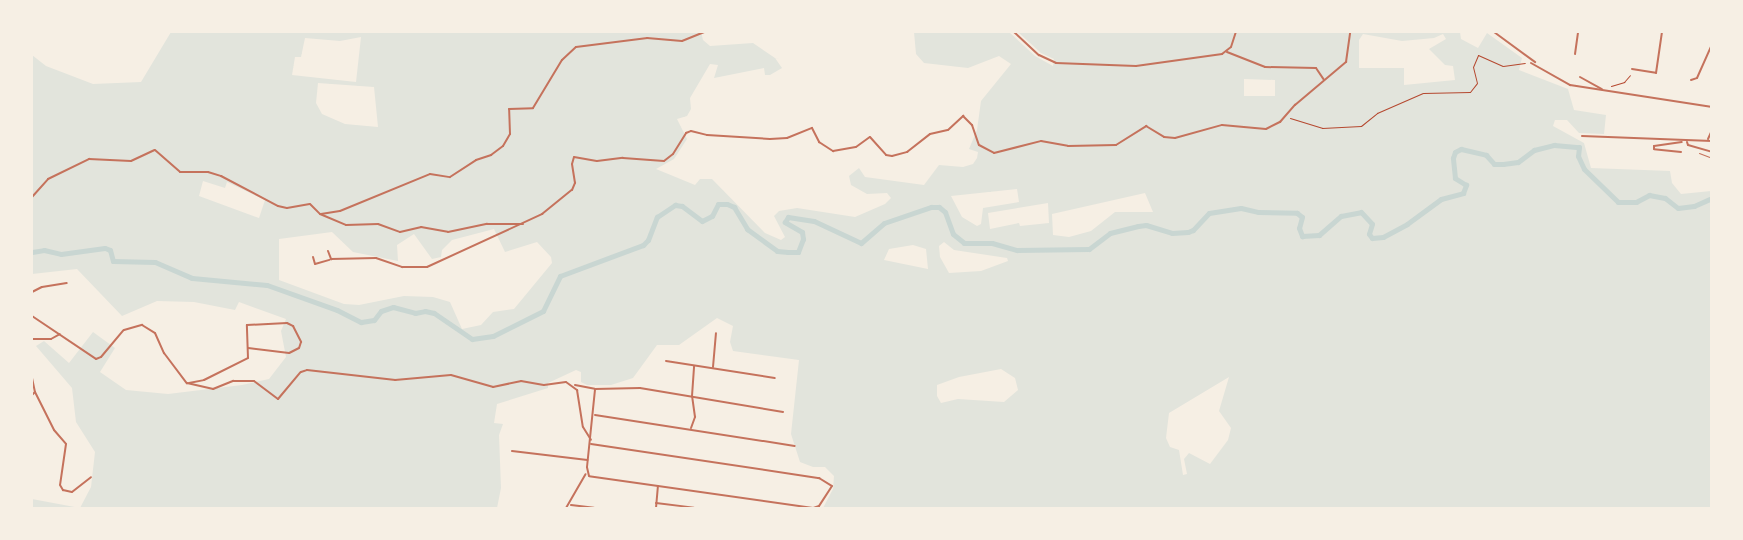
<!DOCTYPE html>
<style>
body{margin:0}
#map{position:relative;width:1743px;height:540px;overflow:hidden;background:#f6efe4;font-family:Cabin,sans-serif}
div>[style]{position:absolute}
.green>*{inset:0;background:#e2e4dc}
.river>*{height:5px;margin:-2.5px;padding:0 2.5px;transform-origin:2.5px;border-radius:2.5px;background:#c9d6d2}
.path>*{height:1px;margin:-0.5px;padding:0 0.5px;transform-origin:0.5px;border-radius:0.5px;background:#b5482f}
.service>*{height:1px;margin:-0.5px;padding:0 0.5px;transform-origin:0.5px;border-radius:0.5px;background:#c5725c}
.minor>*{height:2px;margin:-1px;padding:0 1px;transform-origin:1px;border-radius:1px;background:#c5725c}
.tertiary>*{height:2px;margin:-1px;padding:0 1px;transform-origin:1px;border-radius:1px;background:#c5725c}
span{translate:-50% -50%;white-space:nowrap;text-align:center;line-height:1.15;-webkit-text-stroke:5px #f6efe4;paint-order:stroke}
.frame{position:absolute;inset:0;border:33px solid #f6efe4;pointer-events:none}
</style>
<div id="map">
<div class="green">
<div style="clip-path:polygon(evenodd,171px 32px,701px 32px,703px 40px,710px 46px,753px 43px,775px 58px,782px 68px,770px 75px,765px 75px,764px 68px,714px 78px,718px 65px,710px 64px,690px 98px,691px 109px,687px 116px,677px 119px,687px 139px,674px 159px,656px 169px,695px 185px,700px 179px,712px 179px,765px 233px,781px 240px,785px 237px,774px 216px,779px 211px,797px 208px,855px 217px,885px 204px,891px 198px,887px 193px,867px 194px,851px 185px,849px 176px,859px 168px,865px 177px,924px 185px,939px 165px,963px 167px,973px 164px,977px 158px,978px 152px,969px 149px,977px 130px,981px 101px,1011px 64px,999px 56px,968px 68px,924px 63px,916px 54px,914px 32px,1009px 32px,1035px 56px,1053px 66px,1054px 59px,1041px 53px,1018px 32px,1460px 32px,1461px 39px,1478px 48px,1487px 33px,1522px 58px,1519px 70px,1568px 89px,1574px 110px,1606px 115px,1604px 134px,1579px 133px,1567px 120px,1555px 120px,1553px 126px,1584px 143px,1591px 168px,1670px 171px,1672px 183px,1681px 194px,1711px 191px,1711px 508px,823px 508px,833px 489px,834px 476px,825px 467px,813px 467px,800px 462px,791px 434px,799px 360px,733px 351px,730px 342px,733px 326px,717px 318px,679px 345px,657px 345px,633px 378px,611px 385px,587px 385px,581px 382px,581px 372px,576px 370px,548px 383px,548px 388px,497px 404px,494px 423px,503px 424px,499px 435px,501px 488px,497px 508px,32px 508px,32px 499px,80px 508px,91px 487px,95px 452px,76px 422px,72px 388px,36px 346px,44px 341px,69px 363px,93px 332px,115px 348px,100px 372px,126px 390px,168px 394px,242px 385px,269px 379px,286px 357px,281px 331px,286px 319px,239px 302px,235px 310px,194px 302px,157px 301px,122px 316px,77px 269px,32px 274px,32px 55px,46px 66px,93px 84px,141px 82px,171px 32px,1363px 34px,1402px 41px,1434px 38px,1443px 34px,1446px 39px,1429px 49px,1445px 65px,1453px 66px,1455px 80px,1404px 85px,1404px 68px,1359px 68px,1359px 40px,1363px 34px,171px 32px,361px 37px,356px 82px,292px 75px,295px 57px,301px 57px,305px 38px,340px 41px,361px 37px,171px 32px,1244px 79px,1275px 80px,1275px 96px,1244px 96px,1244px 79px,171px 32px,318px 83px,374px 87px,378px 127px,345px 124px,322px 114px,316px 103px,318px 83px,171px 32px,203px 181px,225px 188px,227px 182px,265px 200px,259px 218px,199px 196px,203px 181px,171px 32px,1017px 189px,1019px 202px,983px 208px,981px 224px,977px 226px,962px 217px,951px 196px,1017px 189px,171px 32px,1145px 193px,1153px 212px,1115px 212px,1091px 231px,1069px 237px,1053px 235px,1052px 214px,1145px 193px,171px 32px,1048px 203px,1049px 223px,1020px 226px,1019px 223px,990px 229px,988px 213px,1048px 203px,171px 32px,494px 229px,505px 252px,537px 242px,551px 257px,552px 263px,514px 309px,493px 312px,481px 325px,462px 329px,450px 302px,433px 297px,404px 296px,359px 305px,344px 304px,279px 280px,279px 239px,332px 232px,353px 252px,398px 261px,397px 245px,414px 234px,432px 259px,441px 257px,442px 250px,452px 240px,494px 229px,171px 32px,944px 242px,954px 250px,1007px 258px,1008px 261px,981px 271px,949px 273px,940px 257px,939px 246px,944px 242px,171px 32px,913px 245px,926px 249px,928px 269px,884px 260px,889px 249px,913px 245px,171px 32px,1001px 369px,1015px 378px,1018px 390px,1004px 402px,958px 399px,941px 403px,937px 396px,937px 385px,959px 377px,1001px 369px,171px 32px,1229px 377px,1219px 411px,1231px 428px,1228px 440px,1210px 464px,1189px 453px,1184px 459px,1187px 474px,1183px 475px,1179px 450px,1170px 447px,1166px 438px,1169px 413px,1229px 377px)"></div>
</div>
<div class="river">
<div style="left:32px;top:252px;width:12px;rotate:-9deg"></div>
<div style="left:44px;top:250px;width:17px;rotate:13deg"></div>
<div style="left:61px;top:254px;width:44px;rotate:-7.8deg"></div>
<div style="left:105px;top:248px;width:5px;rotate:22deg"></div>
<div style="left:110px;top:250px;width:11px;rotate:75deg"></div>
<div style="left:113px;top:261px;width:42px;rotate:1.4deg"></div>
<div style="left:155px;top:262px;width:40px;rotate:23.4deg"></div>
<div style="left:192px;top:278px;width:75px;rotate:5.3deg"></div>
<div style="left:267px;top:285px;width:74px;rotate:19.7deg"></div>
<div style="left:337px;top:310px;width:27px;rotate:27deg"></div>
<div style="left:361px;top:322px;width:13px;rotate:-9deg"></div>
<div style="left:374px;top:320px;width:11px;rotate:-52deg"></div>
<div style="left:381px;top:311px;width:13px;rotate:-18deg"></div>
<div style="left:393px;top:307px;width:23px;rotate:15deg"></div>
<div style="left:415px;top:313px;width:10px;rotate:-11deg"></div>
<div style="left:425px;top:311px;width:9px;rotate:13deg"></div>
<div style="left:434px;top:313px;width:46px;rotate:34.4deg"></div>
<div style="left:472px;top:339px;width:21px;rotate:-8deg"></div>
<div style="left:493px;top:336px;width:56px;rotate:-26.6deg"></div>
<div style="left:543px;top:311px;width:39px;rotate:-64deg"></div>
<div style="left:560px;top:276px;width:89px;rotate:-20.5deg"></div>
<div style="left:643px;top:245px;width:7px;rotate:-45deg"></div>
<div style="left:648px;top:240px;width:25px;rotate:-69deg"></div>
<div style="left:657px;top:217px;width:22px;rotate:-34deg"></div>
<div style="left:675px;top:205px;width:7px;rotate:8deg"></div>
<div style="left:682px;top:206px;width:25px;rotate:37deg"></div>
<div style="left:702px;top:221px;width:11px;rotate:-27deg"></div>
<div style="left:712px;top:216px;width:13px;rotate:-63deg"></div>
<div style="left:718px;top:204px;width:9px"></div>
<div style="left:727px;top:204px;width:8px;rotate:23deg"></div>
<div style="left:734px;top:207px;width:26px;rotate:59deg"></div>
<div style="left:747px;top:229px;width:37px;rotate:36deg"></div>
<div style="left:777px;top:251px;width:11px;rotate:5deg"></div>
<div style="left:788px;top:252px;width:10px"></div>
<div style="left:798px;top:252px;width:14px;rotate:-69deg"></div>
<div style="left:803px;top:239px;width:7px;rotate:-98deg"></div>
<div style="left:802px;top:232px;width:20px;rotate:-150deg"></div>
<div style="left:785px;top:222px;width:6px;rotate:-59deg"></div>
<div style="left:788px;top:217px;width:26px;rotate:9deg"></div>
<div style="left:814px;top:221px;width:52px;rotate:25.1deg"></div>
<div style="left:861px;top:243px;width:30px;rotate:-41deg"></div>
<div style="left:884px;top:223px;width:50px;rotate:-18.8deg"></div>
<div style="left:931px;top:207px;width:8px"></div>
<div style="left:939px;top:207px;width:8px;rotate:40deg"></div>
<div style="left:945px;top:212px;width:23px;rotate:70deg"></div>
<div style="left:953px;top:234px;width:14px;rotate:39deg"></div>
<div style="left:964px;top:243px;width:28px"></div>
<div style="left:992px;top:243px;width:26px;rotate:16deg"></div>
<div style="left:1017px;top:250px;width:72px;rotate:-0.8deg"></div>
<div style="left:1089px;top:249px;width:26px;rotate:-37deg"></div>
<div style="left:1110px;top:233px;width:29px;rotate:-14deg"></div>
<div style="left:1138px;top:226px;width:8px;rotate:-7deg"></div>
<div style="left:1146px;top:225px;width:27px;rotate:17deg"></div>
<div style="left:1172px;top:233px;width:16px;rotate:-4deg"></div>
<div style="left:1188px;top:232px;width:5px;rotate:-22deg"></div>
<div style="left:1193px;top:230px;width:23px;rotate:-47deg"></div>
<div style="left:1209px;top:213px;width:32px;rotate:-9deg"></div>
<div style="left:1241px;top:208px;width:17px;rotate:13deg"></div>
<div style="left:1258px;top:212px;width:39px;rotate:1deg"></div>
<div style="left:1297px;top:213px;width:6px;rotate:39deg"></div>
<div style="left:1302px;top:217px;width:11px;rotate:105deg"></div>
<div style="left:1299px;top:228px;width:9px;rotate:69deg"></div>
<div style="left:1302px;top:236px;width:17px;rotate:-3deg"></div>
<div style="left:1319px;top:235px;width:29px;rotate:-41deg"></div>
<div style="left:1341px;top:216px;width:20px;rotate:-11deg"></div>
<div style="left:1361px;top:212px;width:16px;rotate:47deg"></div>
<div style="left:1372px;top:224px;width:10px;rotate:107deg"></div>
<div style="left:1369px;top:234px;width:5px;rotate:53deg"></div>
<div style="left:1372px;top:238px;width:11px;rotate:-5deg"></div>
<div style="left:1383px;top:237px;width:27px;rotate:-28deg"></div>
<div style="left:1407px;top:224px;width:42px;rotate:-36.3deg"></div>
<div style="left:1441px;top:199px;width:23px;rotate:-15deg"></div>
<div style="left:1463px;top:193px;width:9px;rotate:-69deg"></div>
<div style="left:1466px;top:185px;width:13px;rotate:-148deg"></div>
<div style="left:1455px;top:178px;width:20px;rotate:-96deg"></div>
<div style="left:1453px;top:158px;width:6px;rotate:-72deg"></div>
<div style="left:1455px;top:152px;width:7px;rotate:-27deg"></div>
<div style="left:1461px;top:149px;width:26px;rotate:13deg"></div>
<div style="left:1486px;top:155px;width:12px;rotate:48deg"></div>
<div style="left:1494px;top:164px;width:9px"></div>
<div style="left:1503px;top:164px;width:15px;rotate:-8deg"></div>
<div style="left:1518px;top:162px;width:20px;rotate:-37deg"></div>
<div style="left:1534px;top:150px;width:21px;rotate:-14deg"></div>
<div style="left:1554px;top:145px;width:25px;rotate:5deg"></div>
<div style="left:1579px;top:147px;width:9px;rotate:96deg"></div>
<div style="left:1578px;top:156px;width:14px;rotate:65deg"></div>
<div style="left:1584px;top:169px;width:47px;rotate:44.1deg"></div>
<div style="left:1618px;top:202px;width:18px"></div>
<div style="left:1636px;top:202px;width:15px;rotate:-28deg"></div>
<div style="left:1649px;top:195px;width:16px;rotate:11deg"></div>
<div style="left:1665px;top:198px;width:16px;rotate:38deg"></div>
<div style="left:1678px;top:208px;width:16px;rotate:-7deg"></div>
<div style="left:1694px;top:206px;width:20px;rotate:-24deg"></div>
</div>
<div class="path">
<div style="left:1611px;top:86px;width:14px;rotate:-17deg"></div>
<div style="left:1624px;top:82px;width:9px;rotate:-49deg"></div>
<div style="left:1290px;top:118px;width:34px;rotate:17deg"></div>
<div style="left:1322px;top:128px;width:39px;rotate:-3deg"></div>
<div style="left:1361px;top:126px;width:21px;rotate:-39deg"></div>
<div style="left:1377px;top:113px;width:50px;rotate:-23.5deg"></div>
<div style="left:1423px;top:93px;width:47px;rotate:-1.2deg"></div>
<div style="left:1470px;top:92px;width:11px;rotate:-52deg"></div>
<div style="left:1477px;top:83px;width:16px;rotate:-104deg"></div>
<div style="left:1473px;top:67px;width:13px;rotate:-67deg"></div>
<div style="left:1478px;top:55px;width:27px;rotate:24deg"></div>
<div style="left:1503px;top:66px;width:22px;rotate:-8deg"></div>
</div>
<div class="service">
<div style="left:1699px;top:153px;width:14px;rotate:21deg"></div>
</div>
<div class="minor">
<div style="left:1494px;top:32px;width:51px;rotate:36.2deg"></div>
<div style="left:1227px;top:52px;width:41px;rotate:21.5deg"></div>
<div style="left:1265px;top:67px;width:51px;rotate:1.1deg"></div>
<div style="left:1316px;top:68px;width:14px;rotate:56deg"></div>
<div style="left:1575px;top:54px;width:22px;rotate:-82deg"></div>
<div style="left:1531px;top:63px;width:45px;rotate:29.4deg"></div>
<div style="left:1570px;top:85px;width:144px;rotate:8.8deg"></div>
<div style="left:1632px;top:69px;width:24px;rotate:9deg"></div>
<div style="left:1656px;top:73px;width:41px;rotate:-81.7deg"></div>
<div style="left:1580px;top:77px;width:25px;rotate:29deg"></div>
<div style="left:1691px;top:80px;width:6px;rotate:-18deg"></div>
<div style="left:1697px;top:78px;width:36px;rotate:-66deg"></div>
<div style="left:1582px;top:136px;width:130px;rotate:2.2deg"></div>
<div style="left:1708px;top:139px;width:10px;rotate:-66deg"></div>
<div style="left:1687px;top:142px;width:3px;rotate:72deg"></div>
<div style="left:1688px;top:145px;width:25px;rotate:16deg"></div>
<div style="left:1681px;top:152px;width:27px;rotate:-174deg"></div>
<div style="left:1654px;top:149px;width:3px;rotate:-90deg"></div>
<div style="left:1654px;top:146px;width:28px;rotate:-8deg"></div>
<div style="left:32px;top:197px;width:24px;rotate:-48deg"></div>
<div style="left:48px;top:179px;width:46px;rotate:-26deg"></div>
<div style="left:89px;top:159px;width:42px;rotate:2.7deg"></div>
<div style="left:131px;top:161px;width:26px;rotate:-25deg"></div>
<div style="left:155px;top:150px;width:33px;rotate:41deg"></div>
<div style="left:180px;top:172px;width:28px"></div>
<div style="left:208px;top:172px;width:14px;rotate:17deg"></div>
<div style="left:221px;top:176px;width:64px;rotate:27.8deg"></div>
<div style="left:278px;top:206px;width:9px;rotate:13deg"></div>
<div style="left:287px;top:208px;width:23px;rotate:-10deg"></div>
<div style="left:310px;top:204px;width:14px;rotate:45deg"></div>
<div style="left:320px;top:214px;width:28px;rotate:23deg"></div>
<div style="left:346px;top:225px;width:32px;rotate:-2deg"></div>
<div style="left:378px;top:224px;width:23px;rotate:20deg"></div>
<div style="left:400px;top:232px;width:22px;rotate:-13deg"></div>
<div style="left:421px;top:227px;width:27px;rotate:10deg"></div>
<div style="left:448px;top:232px;width:40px;rotate:-12deg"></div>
<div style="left:487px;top:224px;width:36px"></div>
<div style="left:321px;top:214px;width:19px;rotate:-9deg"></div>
<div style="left:340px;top:211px;width:97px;rotate:-22.3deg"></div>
<div style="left:430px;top:174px;width:20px;rotate:9deg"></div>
<div style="left:450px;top:177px;width:31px;rotate:-33deg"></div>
<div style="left:476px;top:160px;width:16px;rotate:-18deg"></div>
<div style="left:491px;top:155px;width:15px;rotate:-37deg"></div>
<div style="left:503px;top:146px;width:14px;rotate:-60deg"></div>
<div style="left:510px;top:134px;width:25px;rotate:-92deg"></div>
<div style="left:509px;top:109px;width:24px;rotate:-2deg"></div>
<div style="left:533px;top:108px;width:56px;rotate:-58.9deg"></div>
<div style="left:562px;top:60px;width:19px;rotate:-43deg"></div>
<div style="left:576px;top:47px;width:72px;rotate:-7.2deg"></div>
<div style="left:647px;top:38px;width:35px;rotate:5deg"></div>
<div style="left:682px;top:41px;width:24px;rotate:-22deg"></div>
<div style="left:328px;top:251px;width:9px;rotate:69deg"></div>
<div style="left:331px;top:259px;width:45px;rotate:-1.3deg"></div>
<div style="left:376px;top:258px;width:28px;rotate:19deg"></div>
<div style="left:402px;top:267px;width:25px"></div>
<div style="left:427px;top:267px;width:127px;rotate:-24.7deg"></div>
<div style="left:542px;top:214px;width:38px;rotate:-39deg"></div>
<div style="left:572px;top:190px;width:8px;rotate:-67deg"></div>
<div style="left:575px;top:183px;width:19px;rotate:-99deg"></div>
<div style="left:572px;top:164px;width:7px;rotate:-74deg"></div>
<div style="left:574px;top:157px;width:23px;rotate:10deg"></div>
<div style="left:597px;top:161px;width:26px;rotate:-7deg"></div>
<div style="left:623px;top:158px;width:41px;rotate:4.2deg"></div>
<div style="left:664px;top:161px;width:11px;rotate:-38deg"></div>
<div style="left:673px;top:154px;width:25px;rotate:-58deg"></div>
<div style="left:686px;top:133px;width:5px;rotate:-22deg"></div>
<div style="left:691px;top:131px;width:16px;rotate:14deg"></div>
<div style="left:707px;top:135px;width:63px;rotate:3.6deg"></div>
<div style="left:770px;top:139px;width:17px;rotate:-3deg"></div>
<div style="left:787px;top:138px;width:27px;rotate:-22deg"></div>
<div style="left:812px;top:128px;width:16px;rotate:63deg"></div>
<div style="left:819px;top:142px;width:17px;rotate:33deg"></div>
<div style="left:833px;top:151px;width:23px;rotate:-10deg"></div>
<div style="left:856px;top:147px;width:17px;rotate:-36deg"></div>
<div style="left:870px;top:137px;width:24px;rotate:48deg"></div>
<div style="left:886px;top:155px;width:6px;rotate:9deg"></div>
<div style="left:892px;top:156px;width:16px;rotate:-15deg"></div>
<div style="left:907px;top:152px;width:29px;rotate:-38deg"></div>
<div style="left:930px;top:134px;width:18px;rotate:-13deg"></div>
<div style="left:948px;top:130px;width:21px;rotate:-43deg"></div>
<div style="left:963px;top:116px;width:13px;rotate:45deg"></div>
<div style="left:972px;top:125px;width:21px;rotate:71deg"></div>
<div style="left:979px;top:145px;width:17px;rotate:28deg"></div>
<div style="left:994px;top:153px;width:49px;rotate:-14.3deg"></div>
<div style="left:1041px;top:141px;width:27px;rotate:10deg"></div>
<div style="left:1068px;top:146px;width:48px;rotate:-1.2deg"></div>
<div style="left:1116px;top:145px;width:36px;rotate:-32deg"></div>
<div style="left:1146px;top:126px;width:21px;rotate:31deg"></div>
<div style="left:1164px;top:137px;width:11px;rotate:5deg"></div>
<div style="left:1175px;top:138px;width:49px;rotate:-15.5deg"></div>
<div style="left:1222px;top:125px;width:44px;rotate:5.2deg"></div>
<div style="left:1266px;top:129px;width:16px;rotate:-27deg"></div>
<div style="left:1280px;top:122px;width:23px;rotate:-49deg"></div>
<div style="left:1295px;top:105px;width:67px;rotate:-40.1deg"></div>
<div style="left:1346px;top:62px;width:30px;rotate:-82deg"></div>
<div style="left:313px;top:257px;width:7px;rotate:74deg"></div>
<div style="left:315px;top:264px;width:15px;rotate:-16deg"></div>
<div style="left:32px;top:292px;width:11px;rotate:-27deg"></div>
<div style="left:42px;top:287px;width:25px;rotate:-9deg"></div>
<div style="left:32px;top:316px;width:77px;rotate:33.9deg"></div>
<div style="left:96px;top:359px;width:5px;rotate:-22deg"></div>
<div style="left:101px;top:357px;width:35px;rotate:-50deg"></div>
<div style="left:124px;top:330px;width:19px;rotate:-16deg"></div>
<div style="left:142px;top:325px;width:15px;rotate:32deg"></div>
<div style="left:155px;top:333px;width:22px;rotate:66deg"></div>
<div style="left:164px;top:353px;width:38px;rotate:53deg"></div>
<div style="left:187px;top:383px;width:27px;rotate:13deg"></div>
<div style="left:213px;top:389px;width:22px;rotate:-22deg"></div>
<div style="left:233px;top:381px;width:21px"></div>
<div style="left:254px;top:381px;width:30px;rotate:37deg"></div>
<div style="left:278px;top:399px;width:35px;rotate:-50deg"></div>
<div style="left:301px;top:372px;width:6px;rotate:-18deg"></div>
<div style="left:307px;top:370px;width:89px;rotate:6.5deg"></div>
<div style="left:395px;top:380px;width:56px;rotate:-5.1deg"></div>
<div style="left:451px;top:375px;width:44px;rotate:15.9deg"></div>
<div style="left:493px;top:387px;width:29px;rotate:-12deg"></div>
<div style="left:521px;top:381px;width:23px;rotate:10deg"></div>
<div style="left:544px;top:385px;width:22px;rotate:-8deg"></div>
<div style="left:566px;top:382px;width:14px;rotate:36deg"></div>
<div style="left:577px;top:390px;width:37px;rotate:81deg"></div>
<div style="left:583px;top:427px;width:15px;rotate:58deg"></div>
<div style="left:32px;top:339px;width:19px"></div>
<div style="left:51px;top:339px;width:10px;rotate:-29deg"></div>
<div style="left:666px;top:361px;width:110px;rotate:8.9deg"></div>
<div style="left:713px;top:367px;width:34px;rotate:-85deg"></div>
<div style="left:32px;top:378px;width:14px;rotate:78deg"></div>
<div style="left:35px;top:392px;width:4px;rotate:135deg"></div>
<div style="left:189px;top:383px;width:15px;rotate:-11deg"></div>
<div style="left:204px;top:380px;width:49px;rotate:-26.6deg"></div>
<div style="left:248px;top:358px;width:33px;rotate:-92deg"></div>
<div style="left:247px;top:325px;width:40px;rotate:-2.9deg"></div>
<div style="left:287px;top:323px;width:7px;rotate:27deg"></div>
<div style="left:293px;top:326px;width:18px;rotate:63deg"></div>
<div style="left:301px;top:342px;width:6px;rotate:108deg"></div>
<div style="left:299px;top:348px;width:11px;rotate:153deg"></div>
<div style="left:289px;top:353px;width:41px;rotate:-173deg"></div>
<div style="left:575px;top:385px;width:20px;rotate:11deg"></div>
<div style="left:595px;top:389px;width:45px;rotate:-1.3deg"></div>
<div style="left:640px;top:388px;width:145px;rotate:9.5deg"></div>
<div style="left:35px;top:392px;width:42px;rotate:63.4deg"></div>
<div style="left:54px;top:430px;width:18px;rotate:49deg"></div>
<div style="left:66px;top:444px;width:41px;rotate:98.3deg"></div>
<div style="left:60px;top:485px;width:6px;rotate:59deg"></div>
<div style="left:63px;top:490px;width:9px;rotate:13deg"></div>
<div style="left:72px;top:492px;width:24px;rotate:-38deg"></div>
<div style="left:595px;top:415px;width:202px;rotate:8.8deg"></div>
<div style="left:691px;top:428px;width:12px;rotate:-70deg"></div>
<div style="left:695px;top:417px;width:21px;rotate:-98deg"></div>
<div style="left:692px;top:396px;width:30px;rotate:-86deg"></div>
<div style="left:591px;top:444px;width:231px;rotate:8.5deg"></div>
<div style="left:819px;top:478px;width:15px;rotate:32deg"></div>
<div style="left:832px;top:486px;width:24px;rotate:123deg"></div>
<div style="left:819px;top:506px;width:6px;rotate:162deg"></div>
<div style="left:813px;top:508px;width:226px;rotate:-171.9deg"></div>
<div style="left:589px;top:476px;width:9px;rotate:-103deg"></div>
<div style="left:587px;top:467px;width:78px;rotate:-84.1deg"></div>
<div style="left:512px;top:451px;width:76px;rotate:6.8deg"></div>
<div style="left:656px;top:503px;width:38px;rotate:7deg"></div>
<div style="left:571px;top:505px;width:23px;rotate:7deg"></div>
<div style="left:566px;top:508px;width:39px;rotate:-60deg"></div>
<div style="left:656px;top:508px;width:22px;rotate:-85deg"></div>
</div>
<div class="tertiary">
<div style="left:1014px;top:32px;width:34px;rotate:43deg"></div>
<div style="left:1039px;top:55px;width:19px;rotate:25deg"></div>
<div style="left:1056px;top:63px;width:80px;rotate:2.1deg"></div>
<div style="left:1136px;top:66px;width:87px;rotate:-7.9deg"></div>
<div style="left:1222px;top:54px;width:11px;rotate:-38deg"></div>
<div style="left:1231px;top:47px;width:16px;rotate:-72deg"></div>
</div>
<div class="frame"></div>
</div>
